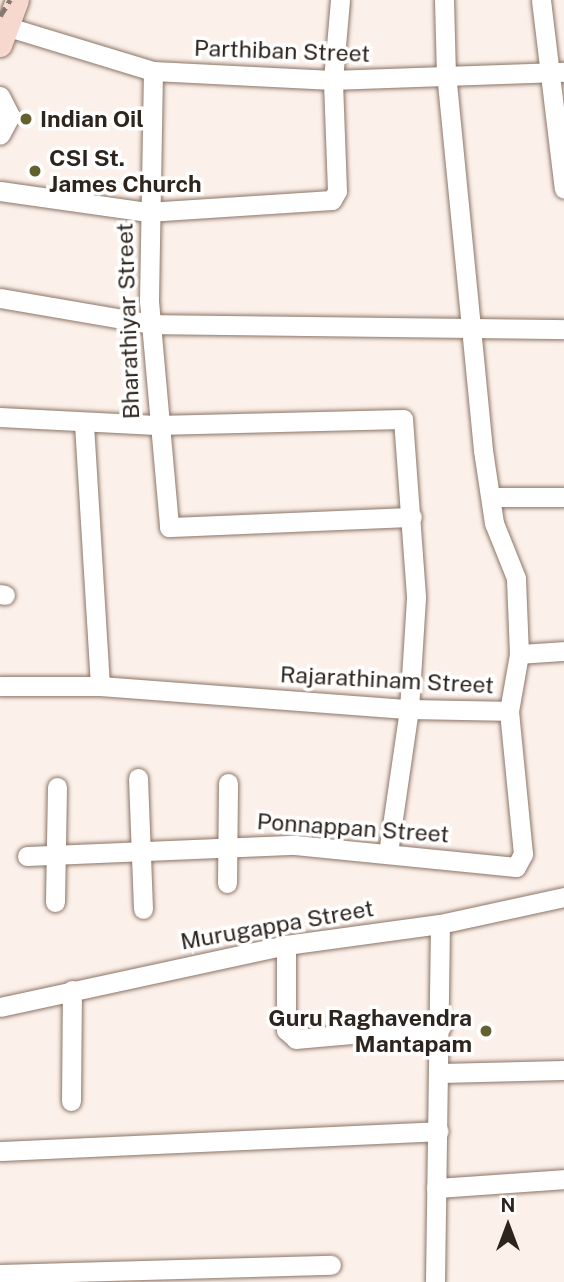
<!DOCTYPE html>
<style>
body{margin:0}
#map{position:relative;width:564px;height:1282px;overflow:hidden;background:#fcf1ea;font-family:"Public Sans",sans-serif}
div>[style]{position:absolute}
.roads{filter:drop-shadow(0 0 2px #8c7567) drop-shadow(0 0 2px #8c7567)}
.minor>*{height:19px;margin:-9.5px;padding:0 9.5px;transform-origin:9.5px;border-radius:9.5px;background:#fff}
.major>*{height:23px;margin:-11.5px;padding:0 11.5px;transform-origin:11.5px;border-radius:11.5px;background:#f7d8ce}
.rail>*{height:4.5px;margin-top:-2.25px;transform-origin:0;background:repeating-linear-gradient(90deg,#847a74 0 10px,transparent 0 15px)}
.dots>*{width:19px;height:19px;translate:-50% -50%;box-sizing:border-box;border:4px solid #fff;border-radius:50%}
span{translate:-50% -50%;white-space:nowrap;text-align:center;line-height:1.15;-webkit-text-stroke:7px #fff;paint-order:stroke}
.street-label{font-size:23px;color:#2e241e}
.poi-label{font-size:23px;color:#2e241e;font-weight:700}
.left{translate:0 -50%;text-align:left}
.right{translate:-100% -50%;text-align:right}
.north{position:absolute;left:473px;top:1191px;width:70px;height:70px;-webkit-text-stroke:5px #fff;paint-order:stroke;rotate:0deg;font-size:19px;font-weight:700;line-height:28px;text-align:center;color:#2e241e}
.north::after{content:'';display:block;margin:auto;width:24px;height:32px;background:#2e241e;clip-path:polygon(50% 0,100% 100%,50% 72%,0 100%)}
</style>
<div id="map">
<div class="roads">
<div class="minor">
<div style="left:541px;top:0;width:190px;rotate:83.1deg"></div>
<div style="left:5px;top:26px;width:155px;rotate:16.9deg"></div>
<div style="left:153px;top:71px;width:180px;rotate:2.9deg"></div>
<div style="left:333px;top:80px;width:231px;rotate:-2deg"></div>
<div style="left:153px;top:71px;width:230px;rotate:91deg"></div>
<div style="left:149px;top:301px;width:227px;rotate:84.9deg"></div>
<div style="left:169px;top:527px;width:243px;rotate:-2.4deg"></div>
<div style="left:0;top:96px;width:22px;rotate:63deg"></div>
<div style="left:10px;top:116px;width:21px;rotate:118deg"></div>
<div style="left:0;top:191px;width:148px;rotate:8.1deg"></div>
<div style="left:147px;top:212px;width:185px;rotate:-3.7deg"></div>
<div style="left:332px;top:200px;width:10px;rotate:-61deg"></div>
<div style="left:337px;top:191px;width:111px;rotate:-92.1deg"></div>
<div style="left:333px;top:80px;width:80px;rotate:-85deg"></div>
<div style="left:0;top:298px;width:154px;rotate:9.7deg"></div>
<div style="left:152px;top:324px;width:412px;rotate:0.7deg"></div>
<div style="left:0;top:417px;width:156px;rotate:2.9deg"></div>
<div style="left:156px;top:425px;width:247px;rotate:-1.4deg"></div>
<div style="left:403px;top:419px;width:179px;rotate:85.8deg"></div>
<div style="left:416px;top:598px;width:111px;rotate:93.6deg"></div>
<div style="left:409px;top:709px;width:146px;rotate:98.3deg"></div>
<div style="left:84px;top:424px;width:262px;rotate:86.5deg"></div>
<div style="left:492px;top:497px;width:72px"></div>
<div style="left:0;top:594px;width:5px;rotate:11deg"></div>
<div style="left:519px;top:654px;width:45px;rotate:-3.8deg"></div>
<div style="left:0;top:686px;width:100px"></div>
<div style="left:100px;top:686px;width:310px;rotate:4.3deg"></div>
<div style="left:409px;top:709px;width:100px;rotate:1.1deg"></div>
<div style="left:509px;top:711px;width:58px;rotate:-80deg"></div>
<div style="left:519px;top:654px;width:76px;rotate:-92.3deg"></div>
<div style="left:516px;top:578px;width:59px;rotate:-111.8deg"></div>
<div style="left:494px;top:523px;width:74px;rotate:-98.6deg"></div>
<div style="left:483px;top:450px;width:376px;rotate:-95.6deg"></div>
<div style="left:446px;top:76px;width:76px;rotate:-91.5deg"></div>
<div style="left:138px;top:778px;width:131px;rotate:87.8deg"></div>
<div style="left:27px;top:856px;width:268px;rotate:-2.4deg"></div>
<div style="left:295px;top:845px;width:222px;rotate:5.7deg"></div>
<div style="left:516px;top:867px;width:15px;rotate:-62deg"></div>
<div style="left:523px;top:854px;width:144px;rotate:-95.6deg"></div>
<div style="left:227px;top:883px;width:100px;rotate:-89.4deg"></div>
<div style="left:55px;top:902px;width:115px;rotate:-89deg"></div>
<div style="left:286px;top:945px;width:85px;rotate:90deg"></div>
<div style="left:286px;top:1030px;width:13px;rotate:42deg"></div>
<div style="left:296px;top:1039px;width:146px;rotate:-5.1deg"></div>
<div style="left:0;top:1007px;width:293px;rotate:-12.2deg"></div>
<div style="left:286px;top:945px;width:155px;rotate:-7.8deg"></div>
<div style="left:440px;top:924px;width:127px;rotate:-12.3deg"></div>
<div style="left:440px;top:1073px;width:124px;rotate:-1.4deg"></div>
<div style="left:71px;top:1101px;width:111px;rotate:-89.5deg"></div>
<div style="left:0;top:1151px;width:439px;rotate:-2.6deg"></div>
<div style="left:436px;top:1188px;width:128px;rotate:-4deg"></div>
<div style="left:0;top:1274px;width:331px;rotate:-1.6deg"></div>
<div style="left:435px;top:1282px;width:358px;rotate:-89.2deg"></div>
</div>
<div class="major">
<div style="left:0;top:45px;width:48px;rotate:-69.3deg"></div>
</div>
</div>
<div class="rail">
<div style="left:0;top:16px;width:19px;rotate:-58deg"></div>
</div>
<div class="dots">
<div style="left:26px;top:119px;background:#63612e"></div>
<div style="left:35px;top:171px;background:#63612e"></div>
<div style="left:486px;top:1031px;background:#63612e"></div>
</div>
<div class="street-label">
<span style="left:282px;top:51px;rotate:2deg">Parthiban Street</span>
<span style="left:128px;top:321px;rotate:-92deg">Bharathiyar Street</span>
<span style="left:387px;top:680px;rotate:3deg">Rajarathinam Street</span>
<span style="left:353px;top:828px;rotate:4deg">Ponnappan Street</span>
<span style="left:277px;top:925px;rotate:-10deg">Murugappa Street</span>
</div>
<div class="poi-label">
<span class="left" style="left:40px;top:119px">Indian Oil</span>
<span class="left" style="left:49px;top:171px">CSI St.<br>James Church</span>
<span class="right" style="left:472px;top:1031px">Guru Raghavendra<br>Mantapam</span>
</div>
<div class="north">N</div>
</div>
